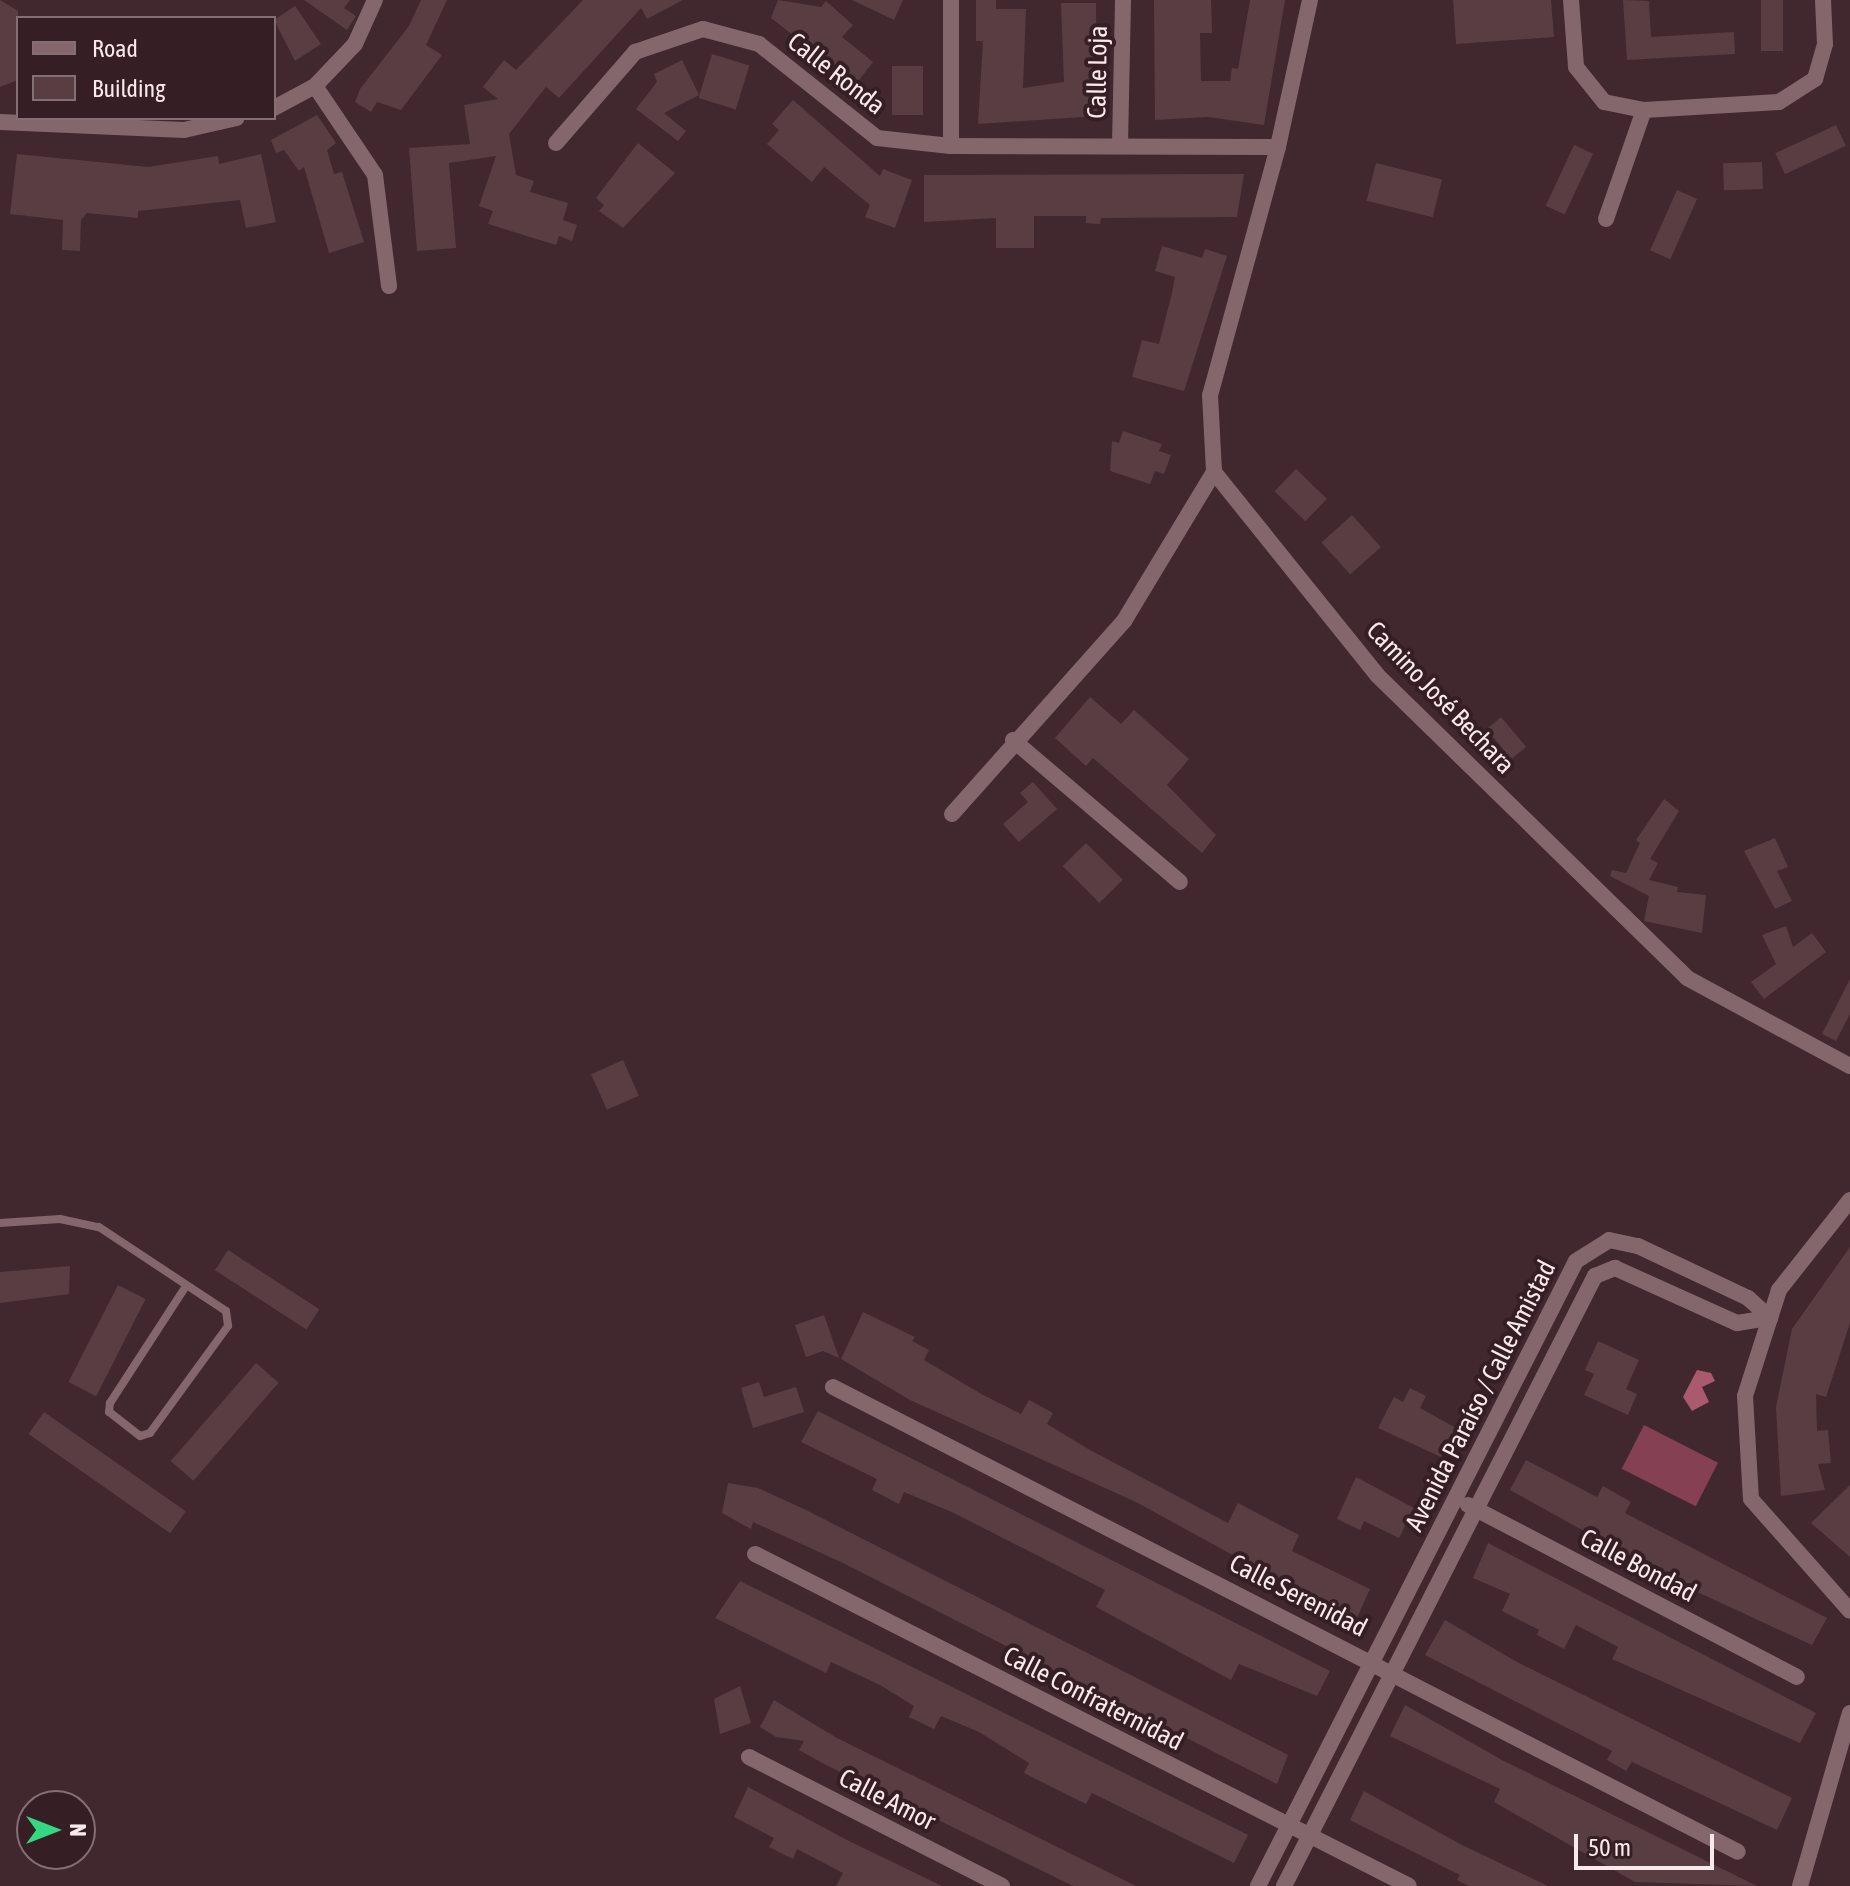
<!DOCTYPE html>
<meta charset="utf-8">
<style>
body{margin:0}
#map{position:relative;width:1850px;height:1886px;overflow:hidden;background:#40282e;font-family:"Asap Condensed",sans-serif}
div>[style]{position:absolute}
.green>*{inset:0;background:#854153;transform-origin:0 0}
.water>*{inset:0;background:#aa5a6e}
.building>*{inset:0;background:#583e43;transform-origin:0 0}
.service>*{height:8px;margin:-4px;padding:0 4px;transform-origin:4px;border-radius:4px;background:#84676d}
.minor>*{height:16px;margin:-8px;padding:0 8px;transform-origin:8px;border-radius:8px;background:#84676d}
span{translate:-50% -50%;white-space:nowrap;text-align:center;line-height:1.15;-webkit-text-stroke:8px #351e24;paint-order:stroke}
.street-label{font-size:26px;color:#fbeaed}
.legend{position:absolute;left:16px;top:16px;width:260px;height:104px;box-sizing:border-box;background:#351e24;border:2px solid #847074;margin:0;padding:10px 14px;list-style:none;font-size:24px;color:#fbeaed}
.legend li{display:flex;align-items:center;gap:16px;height:40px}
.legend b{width:40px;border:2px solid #847074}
.north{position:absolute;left:16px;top:1790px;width:80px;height:80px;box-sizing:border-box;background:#351e24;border:2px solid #847074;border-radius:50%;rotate:90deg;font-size:22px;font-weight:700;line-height:32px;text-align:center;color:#fbeaed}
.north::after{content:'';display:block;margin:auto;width:28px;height:36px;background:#34d881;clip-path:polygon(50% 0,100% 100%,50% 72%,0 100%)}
.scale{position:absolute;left:1574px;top:1834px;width:140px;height:36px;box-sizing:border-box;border:4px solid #fbeaed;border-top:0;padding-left:10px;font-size:24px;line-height:28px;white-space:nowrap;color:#fbeaed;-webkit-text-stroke:6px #351e24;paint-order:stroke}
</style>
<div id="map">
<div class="green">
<div style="left:1644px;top:1425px;width:83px;height:49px;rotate:27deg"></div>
</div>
<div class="water">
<div style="clip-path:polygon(1697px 1370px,1711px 1373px,1715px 1381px,1702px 1387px,1709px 1402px,1692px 1411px,1683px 1397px)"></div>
</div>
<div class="building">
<div style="clip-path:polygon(0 0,18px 11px,18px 80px,0 87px)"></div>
<div style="clip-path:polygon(304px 0,350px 0,344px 8px,356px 16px,347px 30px)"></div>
<div style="clip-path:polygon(421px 0,447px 0,426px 45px,442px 55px,401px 110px,377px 102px,371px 112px,355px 102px,360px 89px,409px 26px)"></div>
<div style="clip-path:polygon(583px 0,683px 0,647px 19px,641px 8px,559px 98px,546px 87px,509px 134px,516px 175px,534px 181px,530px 192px,568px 203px,563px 220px,577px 225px,572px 241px,559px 236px,556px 245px,488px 224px,493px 211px,479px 206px,496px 156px,449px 163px,456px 248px,417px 251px,409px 148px,470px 144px,464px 105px,498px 99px,483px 87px,504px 60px,516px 70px)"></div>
<div style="clip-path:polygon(778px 0,821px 7px,826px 1px,853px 25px,842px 37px,873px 62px,856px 84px,771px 18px)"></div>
<div style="clip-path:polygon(852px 0,903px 0,894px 20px)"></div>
<div style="clip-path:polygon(976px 0,996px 0,996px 9px,1026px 9px,1023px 88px,1064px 82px,1061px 3px,1096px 3px,1097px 116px,978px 124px,983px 41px,976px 41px)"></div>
<div style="clip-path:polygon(1154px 0,1211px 0,1212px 33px,1200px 33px,1201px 81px,1230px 81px,1232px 68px,1238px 69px,1250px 0,1285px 0,1264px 125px,1208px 117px,1155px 120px)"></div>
<div style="clip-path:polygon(1453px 0,1551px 0,1554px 37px,1456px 44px)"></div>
<div style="clip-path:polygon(1623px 0,1649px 1px,1651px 37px,1734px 32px,1735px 54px,1627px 60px)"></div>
<div style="left:1761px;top:0;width:22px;height:51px"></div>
<div style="clip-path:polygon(295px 6px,321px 44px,295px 61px,274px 20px)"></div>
<div style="left:712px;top:54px;width:39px;height:46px;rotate:17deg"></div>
<div style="clip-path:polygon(682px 60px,699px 95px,664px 113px,686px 131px,678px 141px,636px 109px,657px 82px,654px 74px)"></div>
<div style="left:892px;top:66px;width:31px;height:49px"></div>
<div style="clip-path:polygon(793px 100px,880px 176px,883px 169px,912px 180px,895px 228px,865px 217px,870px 205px,824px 167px,812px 182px,767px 144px,779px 130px,772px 124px)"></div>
<div style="clip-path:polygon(317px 115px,336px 143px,327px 150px,334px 174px,342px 172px,364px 242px,329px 253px,304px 167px,299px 171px,284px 150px,276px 153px,271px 140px)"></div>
<div style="left:1836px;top:125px;width:23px;height:67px;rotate:65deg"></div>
<div style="clip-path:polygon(638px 143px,675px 173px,623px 228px,599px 211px,604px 205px,596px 198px)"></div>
<div style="left:1574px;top:145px;width:21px;height:67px;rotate:25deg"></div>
<div style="clip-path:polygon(17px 154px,148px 167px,218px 156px,219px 164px,261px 154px,276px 222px,246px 228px,240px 200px,138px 211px,138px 218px,87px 213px,81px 220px,80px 251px,62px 250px,63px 220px,10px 214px)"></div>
<div style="left:1762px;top:162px;width:27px;height:39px;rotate:88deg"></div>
<div style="left:1376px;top:163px;width:68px;height:39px;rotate:14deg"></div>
<div style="clip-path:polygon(1244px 174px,1237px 217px,1101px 218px,1100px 224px,1086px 223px,1086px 216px,1034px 216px,1034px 248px,996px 248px,996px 218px,924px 222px,924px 175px)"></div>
<div style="left:1677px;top:190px;width:22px;height:66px;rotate:24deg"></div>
<div style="clip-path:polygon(1162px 246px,1202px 258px,1205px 249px,1227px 256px,1184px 391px,1132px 377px,1142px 340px,1159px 344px,1172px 293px,1175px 277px,1155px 271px)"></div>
<div style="clip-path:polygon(1123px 431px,1162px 444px,1159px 451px,1171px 455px,1164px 474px,1155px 471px,1150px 484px,1110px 471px,1112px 441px,1119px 443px)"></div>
<div style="left:1296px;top:469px;width:43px;height:31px;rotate:44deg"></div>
<div style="left:1352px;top:515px;width:43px;height:41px;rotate:48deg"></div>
<div style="clip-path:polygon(1090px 697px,1121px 724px,1134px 710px,1189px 759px,1167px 785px,1216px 835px,1202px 853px,1093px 758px,1086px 766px,1055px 738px)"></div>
<div style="left:1501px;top:717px;width:39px;height:19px;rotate:50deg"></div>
<div style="clip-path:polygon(1033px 782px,1057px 809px,1019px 842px,1003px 824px,1028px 802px,1020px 793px)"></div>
<div style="clip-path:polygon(1664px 799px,1679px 811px,1650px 859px,1658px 863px,1649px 880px,1678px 887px,1677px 892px,1706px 895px,1702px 933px,1644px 921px,1649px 896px,1610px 876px,1612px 870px,1626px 873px,1640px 843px,1636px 840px)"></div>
<div style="clip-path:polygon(1775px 838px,1788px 867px,1777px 871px,1792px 901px,1775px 909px,1744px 851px)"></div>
<div style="left:1086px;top:843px;width:52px;height:33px;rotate:45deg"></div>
<div style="clip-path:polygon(1786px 926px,1793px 947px,1812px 933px,1826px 952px,1764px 999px,1751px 982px,1776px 964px,1762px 935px)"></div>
<div style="clip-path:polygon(1850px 979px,1850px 1014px,1836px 1041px,1822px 1034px)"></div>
<div style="left:623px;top:1060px;width:39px;height:35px;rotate:66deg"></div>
<div style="clip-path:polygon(1850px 1247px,1850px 1323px,1826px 1397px,1816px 1394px,1817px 1431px,1828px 1430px,1831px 1463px,1818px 1464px,1825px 1490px,1781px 1496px,1776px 1407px,1792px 1329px)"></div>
<div style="left:228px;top:1250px;width:109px;height:24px;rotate:33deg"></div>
<div style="clip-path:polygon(70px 1266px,69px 1294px,0 1303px,0 1272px)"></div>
<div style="left:118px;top:1285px;width:31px;height:109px;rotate:27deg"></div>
<div style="clip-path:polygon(863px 1312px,915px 1337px,912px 1341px,929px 1350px,924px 1360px,983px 1395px,1021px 1414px,1029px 1400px,1053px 1413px,1047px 1424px,1090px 1450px,1228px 1523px,1238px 1503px,1299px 1535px,1292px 1551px,1370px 1589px,1355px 1622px,1136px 1502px,910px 1400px,841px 1359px)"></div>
<div style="clip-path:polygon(824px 1315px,839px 1358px,823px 1351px,806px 1357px,795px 1325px)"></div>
<div style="clip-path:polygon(1598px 1341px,1639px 1360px,1626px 1389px,1637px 1394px,1628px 1415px,1584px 1395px,1594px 1374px,1585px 1370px)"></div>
<div style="left:256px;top:1363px;width:30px;height:130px;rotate:41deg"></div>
<div style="clip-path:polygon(759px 1382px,764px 1397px,796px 1387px,804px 1412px,753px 1428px,741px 1388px)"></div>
<div style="clip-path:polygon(1410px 1388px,1426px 1396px,1420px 1408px,1456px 1428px,1441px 1457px,1378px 1428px,1394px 1397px,1403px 1402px)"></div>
<div style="clip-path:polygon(818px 1411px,1330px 1671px,1317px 1696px,1239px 1664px,1231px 1680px,1096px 1607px,1105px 1590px,954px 1513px,904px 1492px,899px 1504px,872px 1490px,877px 1479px,801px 1442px)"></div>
<div style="left:44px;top:1412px;width:173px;height:27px;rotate:35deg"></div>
<div style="clip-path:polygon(1526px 1460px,1597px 1497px,1603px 1486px,1631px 1502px,1625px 1513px,1827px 1618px,1812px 1645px,1678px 1583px,1510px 1490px)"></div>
<div style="clip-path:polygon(1356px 1477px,1414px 1508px,1399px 1538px,1364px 1521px,1360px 1530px,1337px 1519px)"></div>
<div style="clip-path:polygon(728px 1483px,758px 1488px,806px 1510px,1288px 1755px,1277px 1784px,843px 1563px,753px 1522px,751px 1529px,722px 1513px)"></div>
<div style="clip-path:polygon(1850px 1485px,1850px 1557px,1811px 1523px)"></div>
<div style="clip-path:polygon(1488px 1543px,1816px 1713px,1800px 1743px,1612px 1659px,1618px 1647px,1576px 1625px,1564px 1649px,1537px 1635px,1539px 1630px,1502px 1611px,1510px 1594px,1473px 1578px)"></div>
<div style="clip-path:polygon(740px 1581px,1248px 1835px,1234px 1863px,1092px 1793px,1086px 1804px,1024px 1773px,1029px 1763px,979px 1732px,941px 1716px,934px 1729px,909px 1717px,914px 1706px,880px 1685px,831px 1662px,826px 1673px,715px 1618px)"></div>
<div style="clip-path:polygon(1445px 1620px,1517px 1662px,1792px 1798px,1777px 1830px,1632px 1762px,1626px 1771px,1607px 1760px,1612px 1751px,1425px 1655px)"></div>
<div style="clip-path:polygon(740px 1686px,751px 1723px,720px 1734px,714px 1699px)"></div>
<div style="clip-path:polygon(774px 1700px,837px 1738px,1136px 1886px,1073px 1886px,826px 1765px,799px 1750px,804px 1741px,776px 1737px,760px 1727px)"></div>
<div style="clip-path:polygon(1405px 1705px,1502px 1760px,1757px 1886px,1635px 1882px,1494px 1802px,1500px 1789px,1390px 1736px)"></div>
<div style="clip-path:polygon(748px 1787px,847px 1840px,942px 1886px,836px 1886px,843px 1873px,797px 1849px,793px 1859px,769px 1847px,774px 1838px,734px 1817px)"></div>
<div style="clip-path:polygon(1364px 1791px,1462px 1845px,1548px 1886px,1469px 1886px,1457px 1880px,1460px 1875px,1350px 1820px)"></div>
</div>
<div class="service">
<div style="left:0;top:1223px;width:60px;rotate:-3.8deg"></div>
<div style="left:60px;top:1219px;width:40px;rotate:12deg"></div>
<div style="left:99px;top:1227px;width:152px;rotate:33.5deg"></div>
<div style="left:226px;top:1311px;width:15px;rotate:82deg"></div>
<div style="left:228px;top:1326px;width:132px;rotate:126.1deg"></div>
<div style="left:150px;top:1433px;width:10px;rotate:163deg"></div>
<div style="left:140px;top:1436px;width:39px;rotate:-142deg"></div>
<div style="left:109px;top:1412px;width:9px;rotate:-84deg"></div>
<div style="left:110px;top:1403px;width:140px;rotate:-57deg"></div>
</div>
<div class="minor">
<div style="left:951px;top:0;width:146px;rotate:90deg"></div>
<div style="left:1310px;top:0;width:150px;rotate:102.3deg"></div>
<div style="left:1278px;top:147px;width:257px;rotate:105.3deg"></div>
<div style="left:1210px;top:395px;width:77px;rotate:87deg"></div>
<div style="left:1214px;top:472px;width:260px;rotate:51.2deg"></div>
<div style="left:1377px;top:675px;width:433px;rotate:44.3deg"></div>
<div style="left:1687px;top:978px;width:185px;rotate:28.4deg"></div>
<div style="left:1571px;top:0;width:67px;rotate:85.7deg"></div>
<div style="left:1576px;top:67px;width:45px;rotate:51.3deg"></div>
<div style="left:1604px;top:102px;width:41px;rotate:11.3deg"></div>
<div style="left:1644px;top:110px;width:135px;rotate:-3.4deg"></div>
<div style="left:1779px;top:102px;width:43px;rotate:-32.6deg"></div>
<div style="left:1815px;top:79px;width:36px;rotate:-74deg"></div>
<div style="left:1825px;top:44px;width:44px;rotate:-92.6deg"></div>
<div style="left:315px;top:86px;width:107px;rotate:56deg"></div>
<div style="left:375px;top:175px;width:112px;rotate:82.8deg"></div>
<div style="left:274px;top:108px;width:47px;rotate:-28.2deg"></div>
<div style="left:315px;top:86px;width:58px;rotate:-46.4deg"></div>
<div style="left:355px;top:44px;width:48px;rotate:-65.6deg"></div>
<div style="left:0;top:122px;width:184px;rotate:2.5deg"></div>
<div style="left:184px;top:130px;width:54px;rotate:-12.8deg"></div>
<div style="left:556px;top:143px;width:121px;rotate:-49deg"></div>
<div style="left:635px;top:52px;width:72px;rotate:-18.7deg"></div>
<div style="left:703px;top:29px;width:58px;rotate:15deg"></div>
<div style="left:759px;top:44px;width:151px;rotate:38.5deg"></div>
<div style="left:877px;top:138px;width:74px;rotate:6.2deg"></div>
<div style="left:951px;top:146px;width:327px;rotate:0.2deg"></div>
<div style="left:1120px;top:145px;width:145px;rotate:-88.8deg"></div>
<div style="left:1606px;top:219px;width:115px;rotate:-70.8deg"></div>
<div style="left:1013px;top:740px;width:219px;rotate:40.4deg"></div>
<div style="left:952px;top:814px;width:259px;rotate:-48.3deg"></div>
<div style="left:1124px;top:621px;width:174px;rotate:-58.9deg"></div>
<div style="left:1850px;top:1200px;width:115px;rotate:128.3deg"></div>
<div style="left:1779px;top:1290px;width:111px;rotate:107.8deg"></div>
<div style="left:1745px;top:1396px;width:103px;rotate:86.7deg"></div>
<div style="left:1751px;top:1499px;width:149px;rotate:48.5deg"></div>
<div style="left:833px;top:1387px;width:1017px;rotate:27.19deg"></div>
<div style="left:1468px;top:1505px;width:371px;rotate:27.6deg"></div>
<div style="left:755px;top:1554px;width:733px;rotate:26.91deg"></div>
<div style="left:749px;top:1757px;width:284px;rotate:27deg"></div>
<div style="left:1258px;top:1886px;width:701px;rotate:-63.03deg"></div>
<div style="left:1576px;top:1261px;width:39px;rotate:-32deg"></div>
<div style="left:1609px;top:1240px;width:30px;rotate:12deg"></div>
<div style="left:1638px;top:1246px;width:122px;rotate:25.3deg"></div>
<div style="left:1748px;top:1298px;width:30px;rotate:42deg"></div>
<div style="left:1284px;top:1886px;width:685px;rotate:-62.99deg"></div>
<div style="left:1595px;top:1276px;width:22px;rotate:-22deg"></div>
<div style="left:1615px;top:1268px;width:134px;rotate:24.3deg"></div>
<div style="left:1737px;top:1323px;width:33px;rotate:-9deg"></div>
<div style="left:1800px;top:1886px;width:180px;rotate:-73.9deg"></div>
</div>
<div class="street-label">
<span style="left:1098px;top:72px;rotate:-89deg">Calle Loja</span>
<span style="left:836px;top:74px;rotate:38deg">Calle Ronda</span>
<span style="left:1440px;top:698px;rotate:46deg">Camino José Bechara</span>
<span style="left:1481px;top:1396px;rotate:-63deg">Avenida Paraíso / Calle Amistad</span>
<span style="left:1638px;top:1566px;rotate:28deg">Calle Bondad</span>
<span style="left:1298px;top:1596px;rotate:27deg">Calle Serenidad</span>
<span style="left:1093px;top:1699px;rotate:27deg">Calle Confraternidad</span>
<span style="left:887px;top:1800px;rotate:27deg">Calle Amor</span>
</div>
<ul class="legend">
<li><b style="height:10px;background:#84676d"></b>Road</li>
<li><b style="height:22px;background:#583e43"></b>Building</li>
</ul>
<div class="north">N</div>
<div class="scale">50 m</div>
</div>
